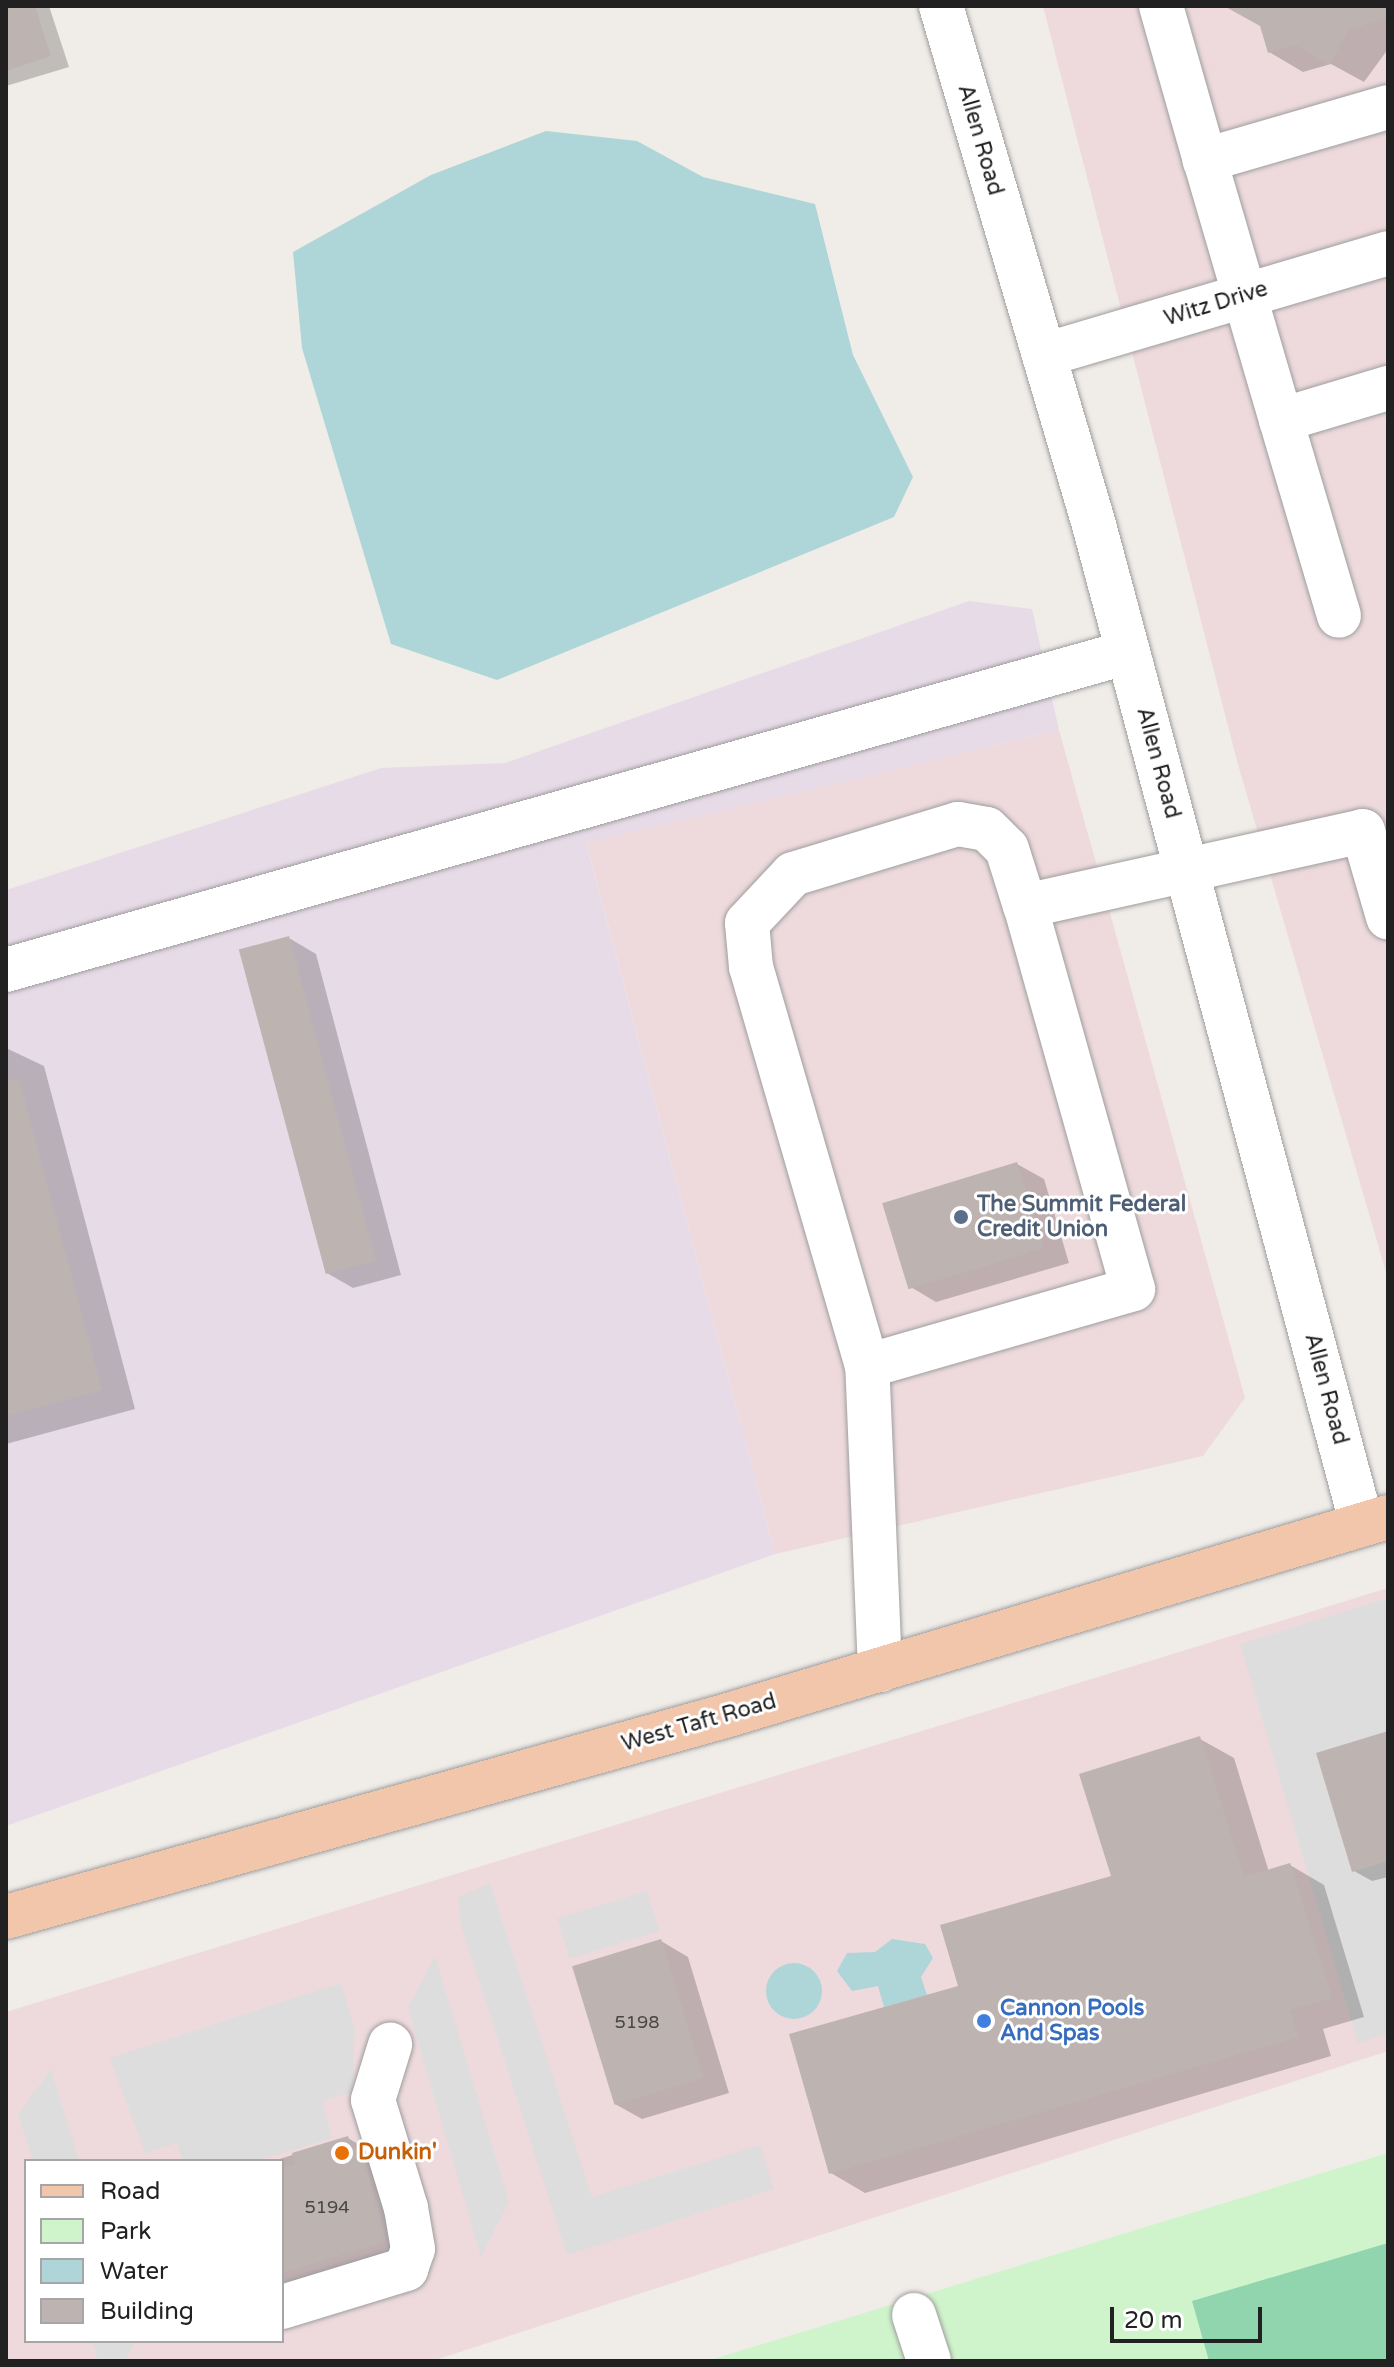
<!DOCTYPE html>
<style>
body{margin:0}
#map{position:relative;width:1394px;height:2367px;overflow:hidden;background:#f0ece8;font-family:"Varela Round",sans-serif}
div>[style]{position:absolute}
.commercial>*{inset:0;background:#eedadd}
.industrial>*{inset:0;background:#e8dbe8}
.park>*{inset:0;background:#cff4cb}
.pitch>*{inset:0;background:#90d5ae}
.parking>*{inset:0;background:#ddd;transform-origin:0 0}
.water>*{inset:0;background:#aed6d8}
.round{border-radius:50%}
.shadow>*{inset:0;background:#0003}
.building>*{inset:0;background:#bdb4b1;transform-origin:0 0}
.roads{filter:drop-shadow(0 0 2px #9e9e9e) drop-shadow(0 0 2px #9e9e9e)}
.minor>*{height:44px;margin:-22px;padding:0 22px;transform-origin:22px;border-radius:22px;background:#fff}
.major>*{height:44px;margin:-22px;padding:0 22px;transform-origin:22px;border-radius:22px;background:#f2c6ab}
.dots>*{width:22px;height:22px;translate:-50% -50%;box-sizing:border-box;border:4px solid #fff;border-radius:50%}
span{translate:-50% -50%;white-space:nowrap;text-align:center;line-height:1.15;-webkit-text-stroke:6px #fff;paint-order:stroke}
.number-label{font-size:18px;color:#484645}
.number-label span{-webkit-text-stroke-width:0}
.street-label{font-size:22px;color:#212121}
.service-label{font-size:22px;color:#4e5e75;font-weight:700}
.left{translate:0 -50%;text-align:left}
.shop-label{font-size:22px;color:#366cbe;font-weight:700}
.food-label{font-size:22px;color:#c56008;font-weight:700}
.frame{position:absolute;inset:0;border:8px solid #212121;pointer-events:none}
.legend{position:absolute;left:24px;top:2159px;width:260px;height:184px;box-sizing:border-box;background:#fff;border:2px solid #a6a6a6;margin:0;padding:10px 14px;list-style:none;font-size:24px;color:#212121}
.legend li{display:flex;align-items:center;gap:16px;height:40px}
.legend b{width:40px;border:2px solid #a6a6a6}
.scale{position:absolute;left:1110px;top:2307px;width:152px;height:36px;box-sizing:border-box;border:4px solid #212121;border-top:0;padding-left:10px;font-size:24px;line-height:28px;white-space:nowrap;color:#212121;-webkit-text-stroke:6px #fff;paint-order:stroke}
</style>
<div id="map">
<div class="commercial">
<div style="clip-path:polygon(1043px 6px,1388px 6px,1388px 1279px,1237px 761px)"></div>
<div style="clip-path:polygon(1059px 730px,1245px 1398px,1203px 1456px,775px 1554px,586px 842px)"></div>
<div style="clip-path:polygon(evenodd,1388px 1588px,1388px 2051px,432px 2361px,6px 2361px,6px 2012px,1388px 1588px,26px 2161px,282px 2161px,282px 2341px,26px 2341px,26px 2161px)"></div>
</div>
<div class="industrial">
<div style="clip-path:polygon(969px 601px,1032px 609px,1059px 730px,586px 843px,775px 1554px,6px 1826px,6px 890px,381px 768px,505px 763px)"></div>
</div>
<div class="park">
<div style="clip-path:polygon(1388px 2153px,1388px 2361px,707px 2361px)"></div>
</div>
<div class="pitch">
<div style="clip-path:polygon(1388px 2243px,1388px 2361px,1209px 2361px,1192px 2301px)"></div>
</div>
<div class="parking">
<div style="clip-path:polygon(1388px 1598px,1388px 1747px,1383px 1732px,1316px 1754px,1352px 1872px,1388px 1861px,1388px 2034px,1358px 2043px,1240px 1644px)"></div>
<div style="clip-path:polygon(490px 1883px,592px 2197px,760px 2145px,774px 2189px,567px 2255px,461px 1925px,458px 1897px)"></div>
<div style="left:647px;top:1891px;width:42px;height:94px;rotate:73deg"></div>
<div style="clip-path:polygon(435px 1956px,509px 2202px,481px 2257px,408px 2008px)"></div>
<div style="clip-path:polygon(341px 1983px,355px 2031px,352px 2092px,322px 2101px,332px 2138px,257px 2161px,183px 2161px,177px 2143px,145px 2153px,110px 2058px)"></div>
<div style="clip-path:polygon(51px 2069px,79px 2161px,33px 2161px,18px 2115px)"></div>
<div style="clip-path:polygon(92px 2341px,135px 2341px,125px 2361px,98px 2361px)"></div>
</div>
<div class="water">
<div style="clip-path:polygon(546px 131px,637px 141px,703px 177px,815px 204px,853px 355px,913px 477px,894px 517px,497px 680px,391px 644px,302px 348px,293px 252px,431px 175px)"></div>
<div style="clip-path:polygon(892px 1939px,925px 1944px,933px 1958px,921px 1977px,927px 1995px,884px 2007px,878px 1986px,852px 1991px,837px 1971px,847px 1953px,875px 1952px)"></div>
<div class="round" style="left:766px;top:1963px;width:56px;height:56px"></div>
</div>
<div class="shadow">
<div style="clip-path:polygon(6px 6px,49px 6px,69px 67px,6px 86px)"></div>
<div style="clip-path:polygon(1256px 6px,1388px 6px,1388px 49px,1364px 82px,1331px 64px,1303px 72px,1269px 52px)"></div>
<div style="clip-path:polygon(289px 938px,316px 954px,401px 1275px,353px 1288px,327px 1273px)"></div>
<div style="clip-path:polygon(6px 1048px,44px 1066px,135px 1409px,6px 1444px)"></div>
<div style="clip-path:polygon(1017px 1164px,1044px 1179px,1069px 1263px,936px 1302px,909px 1286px)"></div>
<div style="clip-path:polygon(1388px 1737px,1388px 1877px,1372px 1881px,1354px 1871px)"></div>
<div style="clip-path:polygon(1200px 1739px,1234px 1758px,1269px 1872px,1290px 1865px,1324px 1885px,1364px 2017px,1323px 2029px,1331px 2056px,865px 2193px,831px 2173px,961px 1987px,1113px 1878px)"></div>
<div style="clip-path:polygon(661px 1941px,688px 1957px,729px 2093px,642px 2119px,615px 2104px)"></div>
<div style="clip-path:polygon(348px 2138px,374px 2154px,412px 2256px,282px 2295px,282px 2161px,273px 2161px)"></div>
</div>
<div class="building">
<div style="clip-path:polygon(6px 6px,35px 6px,51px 56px,6px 71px)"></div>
<div style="clip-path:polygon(1224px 6px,1388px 6px,1388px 18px,1350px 29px,1329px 64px,1295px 45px,1268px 53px,1260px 26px)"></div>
<div style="left:289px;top:936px;width:336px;height:52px;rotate:75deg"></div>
<div style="clip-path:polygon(19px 1079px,102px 1390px,6px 1416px,6px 1081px)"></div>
<div style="left:1017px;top:1162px;width:90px;height:141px;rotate:73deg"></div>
<div style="clip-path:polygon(1388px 1731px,1388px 1861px,1352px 1872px,1316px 1753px)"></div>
<div style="clip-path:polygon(1200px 1736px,1244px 1877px,1290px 1863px,1332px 1998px,1290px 2010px,1298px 2037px,829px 2174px,789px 2034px,958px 1986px,940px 1925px,1111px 1876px,1079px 1774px)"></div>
<div style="left:661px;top:1939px;width:145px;height:93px;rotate:73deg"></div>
<div style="clip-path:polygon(348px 2136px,352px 2149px,361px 2146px,386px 2241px,282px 2273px,282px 2168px,295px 2164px,292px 2153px)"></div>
</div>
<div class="roads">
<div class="minor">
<div style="left:941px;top:6px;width:541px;rotate:73.57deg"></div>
<div style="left:1094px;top:525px;width:1035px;rotate:75deg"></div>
<div style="left:1161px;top:6px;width:160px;rotate:74.1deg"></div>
<div style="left:1388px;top:107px;width:191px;rotate:163.8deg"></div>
<div style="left:1205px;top:160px;width:271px;rotate:73.7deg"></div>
<div style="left:1281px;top:420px;width:112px;rotate:-16.7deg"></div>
<div style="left:1044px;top:355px;width:359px;rotate:-16.5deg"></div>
<div style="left:1281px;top:420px;width:204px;rotate:73.5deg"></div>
<div style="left:6px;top:970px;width:1166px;rotate:-15.82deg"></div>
<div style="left:867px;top:1366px;width:277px;rotate:-16.1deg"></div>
<div style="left:1133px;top:1289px;width:398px;rotate:-105.7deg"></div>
<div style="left:1025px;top:906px;width:346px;rotate:-12.5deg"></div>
<div style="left:1363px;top:831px;width:90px;rotate:73.8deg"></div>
<div style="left:880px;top:1670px;width:304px;rotate:-92.4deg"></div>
<div style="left:867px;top:1366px;width:416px;rotate:-106.2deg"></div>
<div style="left:751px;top:967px;width:44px;rotate:-95.2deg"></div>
<div style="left:747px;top:923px;width:67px;rotate:-46.8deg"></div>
<div style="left:793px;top:874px;width:172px;rotate:-16.9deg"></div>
<div style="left:958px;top:824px;width:29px;rotate:10deg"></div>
<div style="left:987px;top:829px;width:28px;rotate:45deg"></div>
<div style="left:1007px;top:849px;width:60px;rotate:72.5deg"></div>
<div style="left:282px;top:2307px;width:130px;rotate:-17deg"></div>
<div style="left:406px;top:2269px;width:21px;rotate:-71deg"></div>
<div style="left:413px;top:2249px;width:42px;rotate:-99.7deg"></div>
<div style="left:406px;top:2208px;width:113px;rotate:-107deg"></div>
<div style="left:373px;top:2100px;width:58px;rotate:-72.8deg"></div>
<div style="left:914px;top:2315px;width:48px;rotate:71.9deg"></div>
</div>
<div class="major">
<div style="left:6px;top:1917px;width:747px;rotate:-15.62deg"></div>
<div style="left:725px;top:1716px;width:692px;rotate:-16.71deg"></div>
</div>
</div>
<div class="dots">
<div style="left:961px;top:1217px;background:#5c6f8a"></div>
<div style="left:984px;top:2021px;background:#3f7fe0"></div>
<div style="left:342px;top:2153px;background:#e8710a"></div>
</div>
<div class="number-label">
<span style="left:637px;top:2022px">5198</span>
<span style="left:327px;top:2207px">5194</span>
</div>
<div class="street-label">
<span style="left:980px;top:140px;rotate:74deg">Allen Road</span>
<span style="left:1216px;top:304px;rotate:-17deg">Witz Drive</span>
<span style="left:1158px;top:763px;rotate:75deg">Allen Road</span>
<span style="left:1326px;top:1389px;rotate:75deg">Allen Road</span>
<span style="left:699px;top:1723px;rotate:-16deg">West Taft Road</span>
</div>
<div class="service-label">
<span class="left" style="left:977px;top:1217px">The Summit Federal<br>Credit Union</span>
</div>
<div class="shop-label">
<span class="left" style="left:1000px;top:2021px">Cannon Pools<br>And Spas</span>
</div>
<div class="food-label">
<span class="left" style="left:358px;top:2153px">Dunkin'</span>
</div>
<div class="frame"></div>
<ul class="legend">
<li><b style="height:10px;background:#f2c6ab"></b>Road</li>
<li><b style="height:22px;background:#cff4cb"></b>Park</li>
<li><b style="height:22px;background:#aed6d8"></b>Water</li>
<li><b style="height:22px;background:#bdb4b1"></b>Building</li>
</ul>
<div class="scale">20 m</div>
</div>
